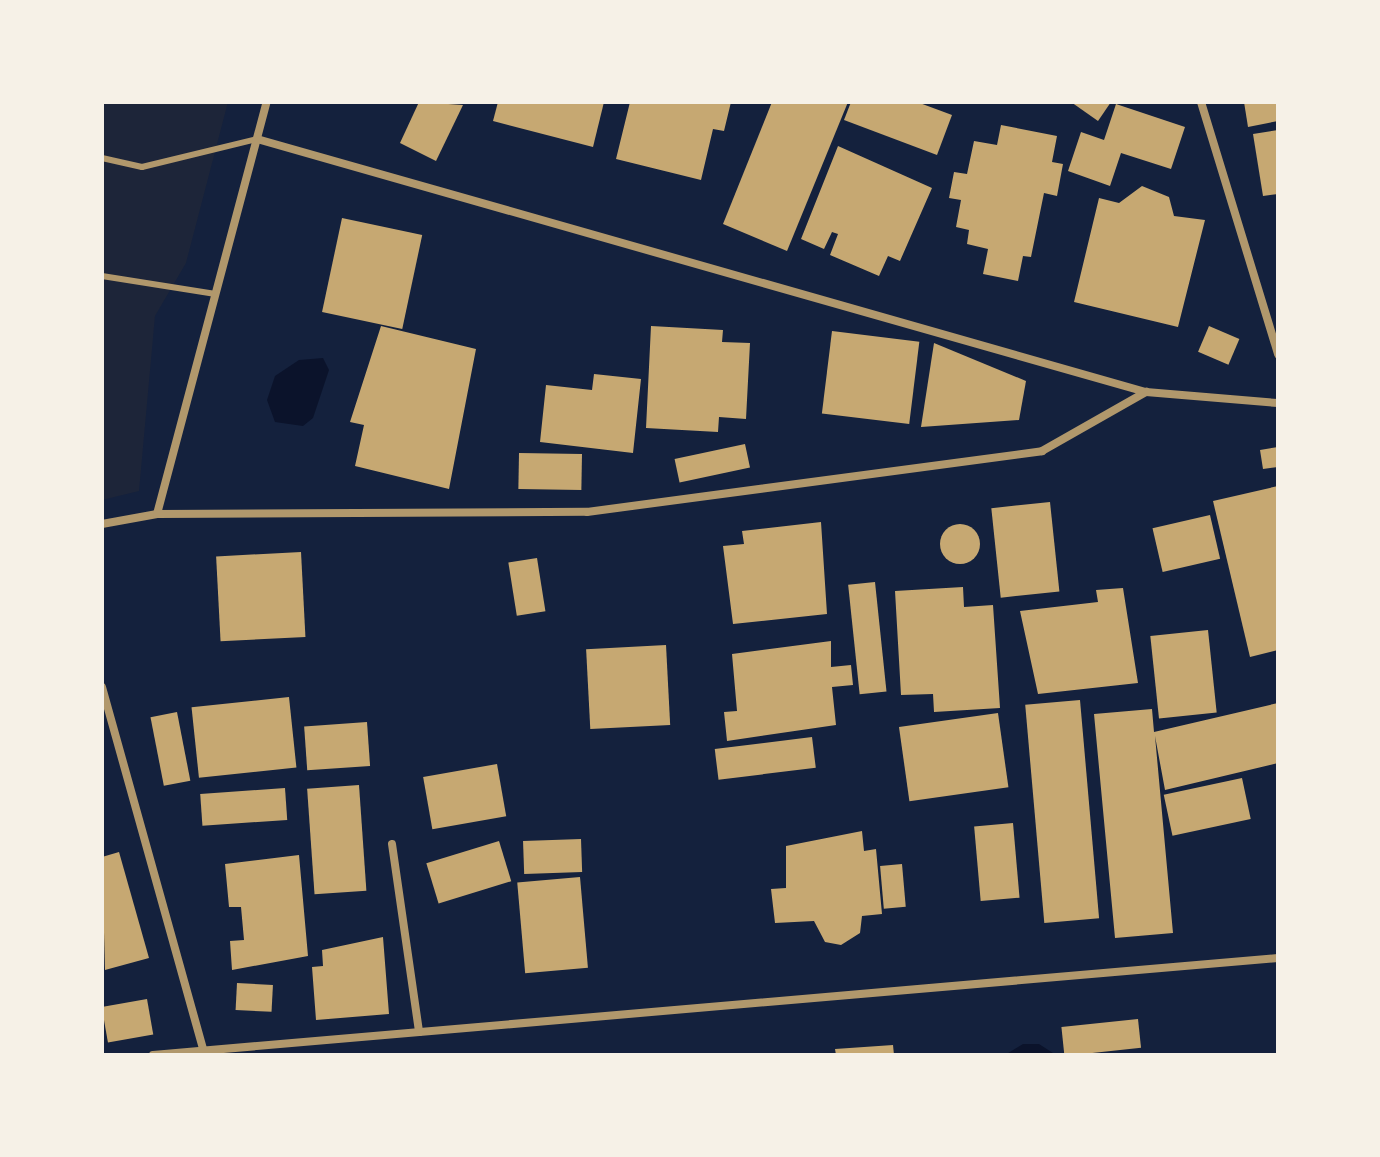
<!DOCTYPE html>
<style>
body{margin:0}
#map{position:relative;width:1380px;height:1157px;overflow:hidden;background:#14213d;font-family:Georgia,serif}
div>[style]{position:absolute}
.green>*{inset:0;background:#1d2539}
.water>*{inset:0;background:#0b132b}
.building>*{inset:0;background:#c6a872;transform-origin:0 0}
.round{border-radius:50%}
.service>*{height:6px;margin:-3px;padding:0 3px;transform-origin:3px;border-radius:3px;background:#b1986c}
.minor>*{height:8px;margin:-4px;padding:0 4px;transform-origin:4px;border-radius:4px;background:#b1986c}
span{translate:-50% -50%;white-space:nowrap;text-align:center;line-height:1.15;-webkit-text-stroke:7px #f6f1e7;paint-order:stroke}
.frame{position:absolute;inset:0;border:104px solid #f6f1e7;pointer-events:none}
</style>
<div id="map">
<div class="green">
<div style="clip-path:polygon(102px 102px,228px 102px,186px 263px,155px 316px,139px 491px,102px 500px)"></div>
</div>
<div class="water">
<div style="clip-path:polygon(323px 358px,329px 370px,313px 418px,303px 426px,275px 422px,267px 400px,275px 376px,299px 360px)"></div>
<div style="clip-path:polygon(1023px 1044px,1039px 1044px,1056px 1055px,1005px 1055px)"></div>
</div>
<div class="building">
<div style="clip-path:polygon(419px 102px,463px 105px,436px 161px,400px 143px)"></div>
<div style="clip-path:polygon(498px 102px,604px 102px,593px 147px,493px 121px)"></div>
<div style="clip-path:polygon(630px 102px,731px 102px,724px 131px,713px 129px,701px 180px,616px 159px)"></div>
<div style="clip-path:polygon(772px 102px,848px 102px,787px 251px,723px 224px)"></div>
<div style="clip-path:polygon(851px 102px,917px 102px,952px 115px,937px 155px,844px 120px)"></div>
<div style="clip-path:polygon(1071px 102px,1111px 102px,1098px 121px)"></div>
<div style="clip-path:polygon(1244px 102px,1278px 102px,1278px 121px,1248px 127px)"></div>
<div style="clip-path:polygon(1116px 104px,1185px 127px,1171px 169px,1121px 153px,1110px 186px,1068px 171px,1081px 132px,1104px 140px)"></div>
<div style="clip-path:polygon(1001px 125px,1057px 136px,1052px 162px,1063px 164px,1057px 196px,1044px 193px,1031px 257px,1023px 256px,1018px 281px,983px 274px,988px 249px,967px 244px,969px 230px,956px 227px,961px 200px,949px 198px,954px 172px,967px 174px,974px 141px,997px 145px)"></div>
<div style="clip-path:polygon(1278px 130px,1278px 194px,1263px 196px,1253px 134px)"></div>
<div style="clip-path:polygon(838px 146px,932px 188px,900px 261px,888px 256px,879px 276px,830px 255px,838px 234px,832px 232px,824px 249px,801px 239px)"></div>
<div style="clip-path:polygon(1142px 186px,1169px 197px,1174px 216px,1205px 220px,1178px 327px,1074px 302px,1099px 198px,1119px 203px)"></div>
<div style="left:342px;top:218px;width:82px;height:96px;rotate:12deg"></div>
<div style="clip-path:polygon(381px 326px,476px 349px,449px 489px,355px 466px,364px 425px,350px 422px)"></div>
<div style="clip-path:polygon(651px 326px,723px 330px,722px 342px,750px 343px,746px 419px,719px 417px,718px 432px,646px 428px)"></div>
<div style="left:1209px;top:326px;width:33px;height:28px;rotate:23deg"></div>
<div style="left:832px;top:331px;width:88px;height:83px;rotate:7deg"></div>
<div style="clip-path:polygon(934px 343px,1026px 381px,1019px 420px,921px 427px)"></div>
<div style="clip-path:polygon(594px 374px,641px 379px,633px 453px,540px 442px,546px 385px,592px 390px)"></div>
<div style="left:745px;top:444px;width:24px;height:72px;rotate:78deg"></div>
<div style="clip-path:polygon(1278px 447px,1278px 467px,1263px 469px,1260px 450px)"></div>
<div style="left:519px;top:453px;width:63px;height:36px;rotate:1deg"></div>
<div style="clip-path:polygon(1278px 486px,1278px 650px,1250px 657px,1213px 501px)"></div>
<div style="left:1050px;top:502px;width:90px;height:59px;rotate:84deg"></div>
<div style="left:1210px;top:515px;width:45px;height:59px;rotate:77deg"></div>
<div style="clip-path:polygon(821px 522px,827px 614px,733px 624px,723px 546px,744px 544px,742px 531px)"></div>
<div class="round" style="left:940px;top:524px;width:40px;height:40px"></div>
<div style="left:301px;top:552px;width:85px;height:85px;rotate:87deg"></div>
<div style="left:537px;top:558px;width:54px;height:29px;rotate:81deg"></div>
<div style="left:875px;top:582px;width:110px;height:27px;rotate:84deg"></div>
<div style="clip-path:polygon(963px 587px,964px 607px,993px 605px,1000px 708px,934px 712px,933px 694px,901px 695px,895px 591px)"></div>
<div style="clip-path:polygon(1123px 588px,1138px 683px,1038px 694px,1020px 611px,1098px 602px,1096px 590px)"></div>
<div style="left:1208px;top:630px;width:83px;height:58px;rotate:84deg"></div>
<div style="clip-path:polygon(831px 641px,831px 667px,851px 665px,853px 685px,832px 687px,836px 725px,727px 741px,724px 712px,737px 711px,732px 654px)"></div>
<div style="left:666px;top:645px;width:80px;height:80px;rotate:87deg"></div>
<div style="left:289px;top:697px;width:71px;height:98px;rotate:84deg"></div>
<div style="left:1080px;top:700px;width:219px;height:55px;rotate:85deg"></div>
<div style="clip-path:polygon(1278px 703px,1278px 763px,1165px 790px,1155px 736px,1173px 933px,1115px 938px,1094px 714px,1152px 709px,1154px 732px)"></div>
<div style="left:177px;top:712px;width:70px;height:27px;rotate:79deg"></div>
<div style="left:998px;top:713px;width:75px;height:100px;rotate:82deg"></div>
<div style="left:367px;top:722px;width:44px;height:63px;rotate:86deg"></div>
<div style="left:812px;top:737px;width:31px;height:98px;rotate:83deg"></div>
<div style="left:497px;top:764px;width:53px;height:75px;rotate:80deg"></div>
<div style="left:1242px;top:778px;width:42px;height:80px;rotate:78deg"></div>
<div style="left:359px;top:785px;width:106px;height:52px;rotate:86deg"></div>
<div style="left:285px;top:788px;width:32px;height:85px;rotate:86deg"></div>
<div style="left:1013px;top:823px;width:75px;height:39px;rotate:85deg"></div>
<div style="clip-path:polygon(862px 831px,864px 851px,876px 849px,882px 914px,862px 916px,860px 933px,841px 945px,825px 942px,814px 921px,775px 923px,771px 889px,786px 888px,786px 846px)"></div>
<div style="left:581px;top:839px;width:33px;height:58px;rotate:88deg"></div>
<div style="left:499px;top:841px;width:42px;height:76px;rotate:73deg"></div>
<div style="clip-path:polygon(119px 852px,149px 958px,105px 970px,102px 857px)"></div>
<div style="clip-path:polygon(299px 855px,308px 956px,232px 970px,230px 941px,244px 940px,241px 907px,229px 907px,225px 864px)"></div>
<div style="left:902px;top:864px;width:43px;height:22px;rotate:85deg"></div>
<div style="left:580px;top:877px;width:91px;height:63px;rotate:85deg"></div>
<div style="clip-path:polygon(383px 937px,389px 1014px,316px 1020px,312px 967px,323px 966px,322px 950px)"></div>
<div style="left:237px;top:983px;width:36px;height:27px;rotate:3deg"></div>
<div style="left:147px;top:999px;width:36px;height:46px;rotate:80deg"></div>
<div style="left:1138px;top:1019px;width:29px;height:77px;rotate:84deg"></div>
<div style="clip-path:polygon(893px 1045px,894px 1055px,836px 1055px,835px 1049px)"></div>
</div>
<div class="service">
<div style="left:102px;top:158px;width:41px;rotate:12.7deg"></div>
<div style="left:142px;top:167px;width:118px;rotate:-13.7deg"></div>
<div style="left:102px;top:276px;width:115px;rotate:9deg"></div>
</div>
<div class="minor">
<div style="left:1201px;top:102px;width:264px;rotate:73deg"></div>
<div style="left:257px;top:139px;width:924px;rotate:15.89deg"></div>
<div style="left:1146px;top:392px;width:132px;rotate:4.8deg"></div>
<div style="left:157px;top:514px;width:426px;rotate:-75.1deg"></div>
<div style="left:102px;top:524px;width:56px;rotate:-10.3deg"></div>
<div style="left:157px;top:514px;width:430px;rotate:-0.3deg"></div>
<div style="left:587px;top:512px;width:459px;rotate:-7.6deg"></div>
<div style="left:1042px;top:451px;width:120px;rotate:-29.6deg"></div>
<div style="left:102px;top:687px;width:379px;rotate:74.4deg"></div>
<div style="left:392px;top:844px;width:190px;rotate:81.8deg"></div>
<div style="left:153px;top:1055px;width:1129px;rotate:-4.93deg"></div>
</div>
<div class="frame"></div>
</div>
